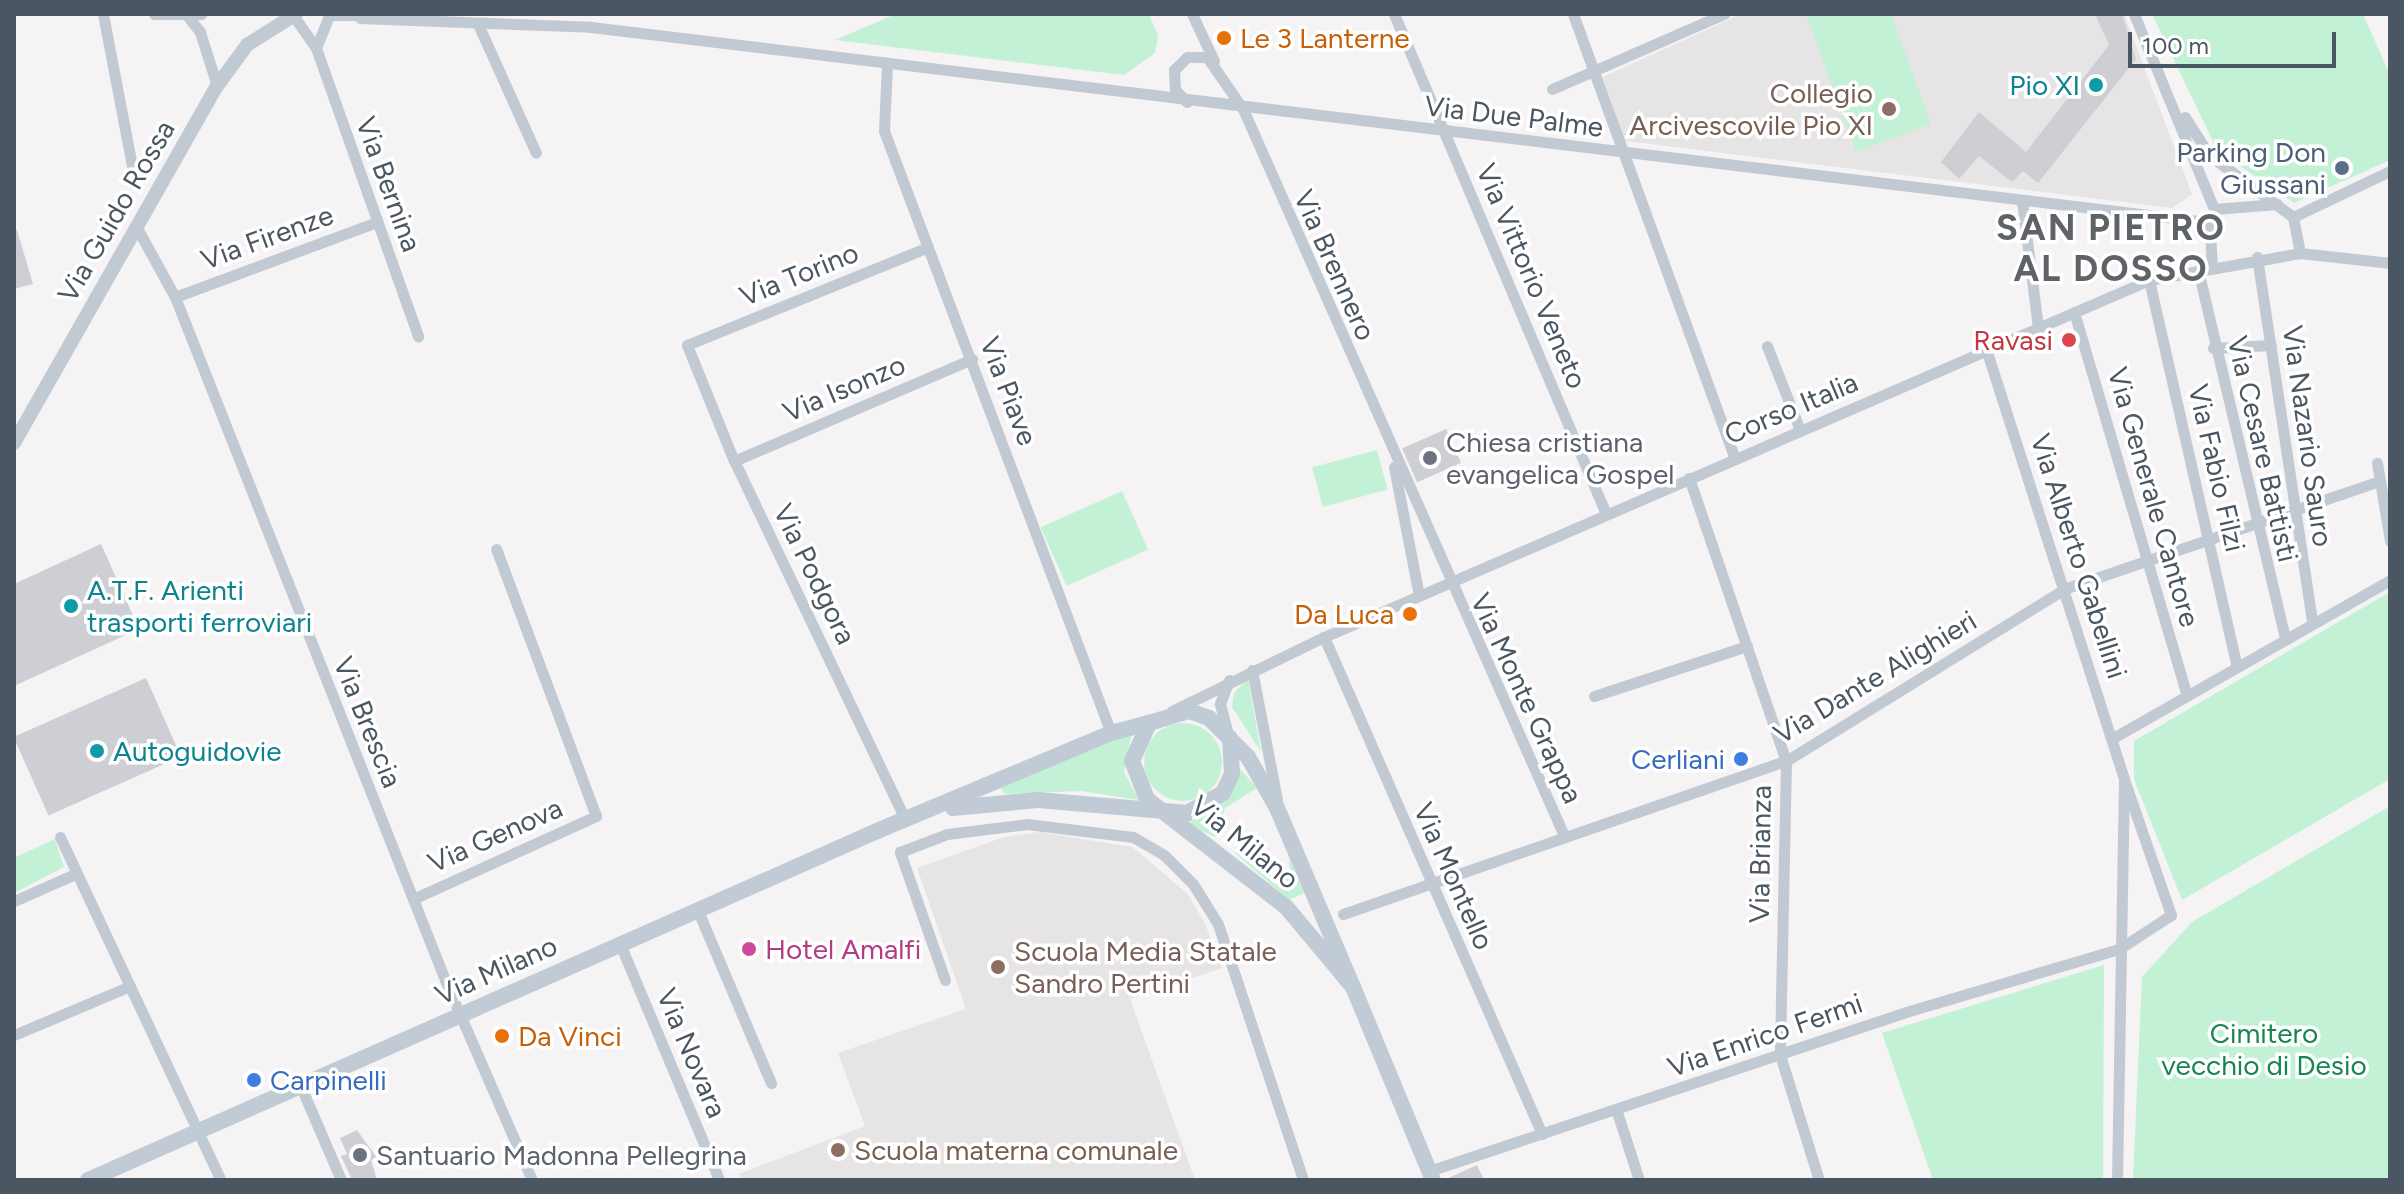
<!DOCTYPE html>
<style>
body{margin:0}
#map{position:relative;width:2404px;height:1194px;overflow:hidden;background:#f5f3f3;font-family:Figtree,sans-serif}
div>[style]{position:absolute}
.education>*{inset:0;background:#e6e4e5}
.green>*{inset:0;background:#c3f1d5;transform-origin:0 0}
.round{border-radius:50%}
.building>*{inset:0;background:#cdcfd5;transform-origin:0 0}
.minor>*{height:11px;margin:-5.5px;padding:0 5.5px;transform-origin:5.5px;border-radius:5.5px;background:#c1cad2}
.tertiary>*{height:14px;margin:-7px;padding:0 7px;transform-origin:7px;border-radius:7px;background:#c1cad2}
.secondary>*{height:16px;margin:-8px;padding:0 8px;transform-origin:8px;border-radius:8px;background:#c1cbd6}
.dots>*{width:22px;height:22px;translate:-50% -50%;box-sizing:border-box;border:4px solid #fff;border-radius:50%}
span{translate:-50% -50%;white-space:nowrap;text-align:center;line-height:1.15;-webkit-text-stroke:7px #fff;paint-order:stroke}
.food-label{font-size:28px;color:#c56008}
.left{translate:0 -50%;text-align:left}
.right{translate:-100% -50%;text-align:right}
.culture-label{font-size:28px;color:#0d838f}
.education-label{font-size:28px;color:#785e54}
.street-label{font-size:28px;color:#4a5661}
.service-label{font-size:28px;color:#4e5e75}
.health-label{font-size:28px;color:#be3a42}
.worship-label{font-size:28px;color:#5b616d}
.shop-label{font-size:28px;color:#366cbe}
.hotel-label{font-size:28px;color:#b23c85}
.park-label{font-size:28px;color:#17864f}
.district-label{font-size:36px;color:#5f6368;font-weight:700;letter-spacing:2px}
.frame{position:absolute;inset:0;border:16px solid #4a5661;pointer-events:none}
.scale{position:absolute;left:2128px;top:32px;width:208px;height:36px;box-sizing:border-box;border:4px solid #4a5661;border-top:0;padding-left:10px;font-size:24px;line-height:28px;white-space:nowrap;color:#4a5661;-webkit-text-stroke:6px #fff;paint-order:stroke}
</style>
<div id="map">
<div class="education">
<div style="clip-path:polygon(1741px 14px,2124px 14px,2192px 194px,2172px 208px,1625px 141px,1603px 77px)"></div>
<div style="clip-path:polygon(1039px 832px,1132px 847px,1188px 894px,1205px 924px,1222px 968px,1130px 999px,1195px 1180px,741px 1180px,739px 1174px,865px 1126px,838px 1053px,966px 1009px,917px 868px,1004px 837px)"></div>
</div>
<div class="green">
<div style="clip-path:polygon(896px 14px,1149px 14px,1158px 36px,1155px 53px,1124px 75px,835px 40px)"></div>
<div style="clip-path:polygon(1806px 14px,1891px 14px,1931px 124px,1856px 152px)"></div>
<div style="clip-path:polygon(2152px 14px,2363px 14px,2390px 75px,2390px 160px,2294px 203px,2217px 150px)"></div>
<div style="left:1377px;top:450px;width:41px;height:67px;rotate:75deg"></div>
<div style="left:1122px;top:491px;width:64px;height:89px;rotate:66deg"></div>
<div style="clip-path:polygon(2390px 592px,2390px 779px,2182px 900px,2134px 779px,2134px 741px)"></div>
<div style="clip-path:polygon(1248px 679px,1261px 752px,1232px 707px,1234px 693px)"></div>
<div class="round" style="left:1144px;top:723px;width:78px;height:78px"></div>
<div style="clip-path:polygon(1132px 733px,1124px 772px,1139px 800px,1081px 791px,1005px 794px,1000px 787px)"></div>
<div style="clip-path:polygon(1239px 768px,1257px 788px,1225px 808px,1215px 837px,1192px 826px,1190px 818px,1222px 801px)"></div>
<div style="clip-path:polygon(2390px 806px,2390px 1180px,2133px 1180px,2142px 977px,2192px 922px)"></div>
<div style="clip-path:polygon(55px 839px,64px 867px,16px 892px,14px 858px)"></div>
<div style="clip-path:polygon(1236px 847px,1272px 875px,1290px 869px,1289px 858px,1304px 893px,1289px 900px,1235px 853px)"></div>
<div style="clip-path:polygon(2104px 965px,2103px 1180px,1933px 1180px,1882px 1033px)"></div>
</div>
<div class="building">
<div style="clip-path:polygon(2095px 14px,2122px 14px,2136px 59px,2038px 183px,2023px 171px,2012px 182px,1979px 156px,1959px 179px,1941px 162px,1979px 112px,2026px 152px,2109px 45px)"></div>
<div style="clip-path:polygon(17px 230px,33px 284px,14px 289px,14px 231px)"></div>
<div style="left:1446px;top:429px;width:37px;height:48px;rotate:66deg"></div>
<div style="clip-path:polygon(101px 544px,139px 629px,14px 686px,14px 584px)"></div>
<div style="left:146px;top:678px;width:86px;height:145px;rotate:66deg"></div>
<div style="clip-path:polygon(357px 1130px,377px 1158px,371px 1160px,377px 1180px,352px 1180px,341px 1156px,347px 1154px,340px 1138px)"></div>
<div style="clip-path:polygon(1477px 1165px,1484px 1180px,1444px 1180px)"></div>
</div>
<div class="minor">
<div style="left:103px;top:14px;width:165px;rotate:79.2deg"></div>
<div style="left:154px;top:14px;width:47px"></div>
<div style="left:186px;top:14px;width:23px;rotate:52deg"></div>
<div style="left:200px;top:32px;width:57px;rotate:72.5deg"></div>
<div style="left:1192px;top:14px;width:52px;rotate:64.9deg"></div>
<div style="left:1394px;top:14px;width:543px;rotate:67.02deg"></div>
<div style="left:1573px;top:14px;width:473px;rotate:70deg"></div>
<div style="left:2134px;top:14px;width:211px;rotate:67.7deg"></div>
<div style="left:293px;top:15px;width:40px;rotate:55.1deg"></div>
<div style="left:316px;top:48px;width:306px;rotate:70.5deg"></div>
<div style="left:360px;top:18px;width:231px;rotate:2.2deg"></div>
<div style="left:591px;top:27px;width:1628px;rotate:6.88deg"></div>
<div style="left:478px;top:24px;width:141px;rotate:65.8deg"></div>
<div style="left:316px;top:48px;width:37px;rotate:-68deg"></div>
<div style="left:887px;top:64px;width:67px;rotate:92.6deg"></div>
<div style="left:884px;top:131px;width:643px;rotate:69.34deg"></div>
<div style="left:1552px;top:89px;width:188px;rotate:-23.6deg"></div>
<div style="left:1187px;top:102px;width:17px;rotate:-135deg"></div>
<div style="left:1175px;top:90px;width:20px;rotate:-93deg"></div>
<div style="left:1174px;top:70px;width:18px;rotate:-45deg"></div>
<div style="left:1187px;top:57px;width:20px"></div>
<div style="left:1207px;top:57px;width:63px;rotate:55.3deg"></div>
<div style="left:1243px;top:109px;width:792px;rotate:66.16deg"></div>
<div style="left:2185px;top:117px;width:45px;rotate:57.7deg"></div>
<div style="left:2209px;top:155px;width:104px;rotate:36.4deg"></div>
<div style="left:2293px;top:217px;width:37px;rotate:79deg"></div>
<div style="left:2022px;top:201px;width:127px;rotate:82.8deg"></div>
<div style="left:2214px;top:209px;width:63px;rotate:-4.5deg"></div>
<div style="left:2209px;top:216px;width:50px;rotate:86.6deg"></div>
<div style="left:2293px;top:217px;width:107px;rotate:-25.4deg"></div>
<div style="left:137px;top:228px;width:79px;rotate:61.2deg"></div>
<div style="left:175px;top:297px;width:734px;rotate:68.43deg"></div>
<div style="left:445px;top:980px;width:218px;rotate:66.5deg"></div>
<div style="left:2257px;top:257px;width:369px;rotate:81.4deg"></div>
<div style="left:2198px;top:270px;width:379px;rotate:76.7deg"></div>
<div style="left:2149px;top:280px;width:396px;rotate:77.2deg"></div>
<div style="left:175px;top:297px;width:215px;rotate:-20.4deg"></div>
<div style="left:2074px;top:312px;width:400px;rotate:73.6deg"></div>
<div style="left:1767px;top:346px;width:90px;rotate:68.6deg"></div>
<div style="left:2213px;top:348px;width:58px;rotate:-3deg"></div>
<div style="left:1986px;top:349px;width:452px;rotate:72.2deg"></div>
<div style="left:2124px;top:779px;width:401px;rotate:91deg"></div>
<div style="left:734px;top:461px;width:259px;rotate:-23.2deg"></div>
<div style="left:2377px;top:463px;width:79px;rotate:80.5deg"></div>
<div style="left:1394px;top:467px;width:131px;rotate:79deg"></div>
<div style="left:1689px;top:478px;width:299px;rotate:71.1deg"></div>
<div style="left:1786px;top:761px;width:294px;rotate:91.2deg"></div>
<div style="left:1780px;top:1055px;width:131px;rotate:72.7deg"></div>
<div style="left:1324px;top:637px;width:543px;rotate:66.32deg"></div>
<div style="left:1252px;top:670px;width:132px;rotate:79.1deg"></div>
<div style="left:1229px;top:680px;width:26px;rotate:111deg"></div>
<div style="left:1220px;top:704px;width:34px;rotate:75deg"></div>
<div style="left:1594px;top:696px;width:161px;rotate:-18.1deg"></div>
<div style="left:1172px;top:711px;width:169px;rotate:-26deg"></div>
<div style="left:1324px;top:637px;width:899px;rotate:-23.4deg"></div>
<div style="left:2149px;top:280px;width:153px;rotate:-10.1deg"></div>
<div style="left:2300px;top:253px;width:91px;rotate:6.3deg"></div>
<div style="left:2113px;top:738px;width:319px;rotate:-29.7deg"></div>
<div style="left:906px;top:821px;width:399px;rotate:-115.5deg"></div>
<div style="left:734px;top:461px;width:125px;rotate:-112.1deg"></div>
<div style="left:687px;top:345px;width:260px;rotate:-22.1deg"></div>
<div style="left:60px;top:837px;width:379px;rotate:64.9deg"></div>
<div style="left:413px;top:899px;width:201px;rotate:-24.4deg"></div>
<div style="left:596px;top:816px;width:285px;rotate:-110.5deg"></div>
<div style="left:14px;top:901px;width:67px;rotate:-23.9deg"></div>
<div style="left:698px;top:911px;width:187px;rotate:67deg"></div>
<div style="left:1343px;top:914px;width:469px;rotate:-19.1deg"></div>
<div style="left:1786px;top:761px;width:327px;rotate:-31.7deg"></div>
<div style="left:2064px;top:589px;width:333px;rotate:-18.9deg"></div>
<div style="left:620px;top:944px;width:256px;rotate:67.2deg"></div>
<div style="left:945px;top:980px;width:136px;rotate:-109.4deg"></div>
<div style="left:900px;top:852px;width:50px;rotate:-21deg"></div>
<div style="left:947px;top:834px;width:81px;rotate:-7.1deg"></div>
<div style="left:1027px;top:824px;width:107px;rotate:7deg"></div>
<div style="left:1133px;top:837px;width:36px;rotate:30deg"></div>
<div style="left:1164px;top:855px;width:41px;rotate:45deg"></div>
<div style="left:1193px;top:884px;width:47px;rotate:58deg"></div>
<div style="left:1218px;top:924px;width:270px;rotate:71.6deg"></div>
<div style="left:14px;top:1035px;width:126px;rotate:-22.9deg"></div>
<div style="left:301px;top:1087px;width:101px;rotate:66.7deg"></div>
<div style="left:1617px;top:1112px;width:71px;rotate:72.1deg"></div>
<div style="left:1429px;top:1171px;width:503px;rotate:-18.43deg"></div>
<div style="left:1906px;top:1012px;width:222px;rotate:-16.5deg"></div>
<div style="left:2119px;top:949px;width:62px;rotate:-33.2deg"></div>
<div style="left:2171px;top:915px;width:144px;rotate:-109.1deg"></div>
</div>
<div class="tertiary">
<div style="left:334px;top:14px;width:39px"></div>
<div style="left:14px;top:443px;width:411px;rotate:-60.4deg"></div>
<div style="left:217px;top:86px;width:51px;rotate:-53.8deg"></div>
<div style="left:247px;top:45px;width:58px;rotate:-32.3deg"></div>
</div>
<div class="secondary">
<div style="left:953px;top:808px;width:85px;rotate:-5.4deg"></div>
<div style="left:1038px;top:800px;width:150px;rotate:5deg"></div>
<div style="left:1187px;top:813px;width:41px;rotate:-29.1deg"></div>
<div style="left:1223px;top:793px;width:21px;rotate:-65deg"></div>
<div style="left:1232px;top:774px;width:36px;rotate:-93deg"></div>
<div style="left:1353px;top:987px;width:104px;rotate:-129.9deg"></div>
<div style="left:1286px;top:907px;width:176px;rotate:-142.2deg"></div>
<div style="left:1147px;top:799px;width:41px;rotate:-111.5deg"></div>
<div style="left:1132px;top:761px;width:42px;rotate:-65.9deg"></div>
<div style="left:1149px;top:723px;width:42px;rotate:-16.7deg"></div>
<div style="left:1189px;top:711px;width:21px;rotate:19deg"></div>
<div style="left:1209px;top:718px;width:55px;rotate:45deg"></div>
<div style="left:1248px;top:757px;width:59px;rotate:60.4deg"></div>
<div style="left:1277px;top:808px;width:194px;rotate:67deg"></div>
<div style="left:1353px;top:987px;width:209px;rotate:67.5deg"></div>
<div style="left:88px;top:1180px;width:863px;rotate:-23.86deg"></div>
<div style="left:877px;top:831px;width:254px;rotate:-22.7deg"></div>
<div style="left:1111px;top:733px;width:39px;rotate:-15deg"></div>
</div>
<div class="dots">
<div style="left:1224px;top:38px;background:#e8710a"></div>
<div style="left:2096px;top:85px;background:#0f9aa8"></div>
<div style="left:1889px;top:109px;background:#8d6e63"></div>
<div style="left:2342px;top:168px;background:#5c6f8a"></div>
<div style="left:2069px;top:340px;background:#e0444e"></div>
<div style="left:1430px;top:458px;background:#6b7280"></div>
<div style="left:71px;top:606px;background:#0f9aa8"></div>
<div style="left:1410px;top:614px;background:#e8710a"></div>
<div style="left:97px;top:751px;background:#0f9aa8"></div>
<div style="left:1741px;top:759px;background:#3f7fe0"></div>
<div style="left:749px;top:949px;background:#d1479c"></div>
<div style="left:998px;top:967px;background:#8d6e63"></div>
<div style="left:502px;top:1036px;background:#e8710a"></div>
<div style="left:254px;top:1080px;background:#3f7fe0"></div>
<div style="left:838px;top:1150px;background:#8d6e63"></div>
<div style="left:360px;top:1155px;background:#6b7280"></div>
</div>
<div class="food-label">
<span class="left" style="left:1240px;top:38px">Le 3 Lanterne</span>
<span class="right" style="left:1394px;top:614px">Da Luca</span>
<span class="left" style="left:518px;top:1036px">Da Vinci</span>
</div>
<div class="culture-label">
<span class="right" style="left:2080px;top:85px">Pio XI</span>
<span class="left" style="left:87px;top:606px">A.T.F. Arienti<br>trasporti ferroviari</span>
<span class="left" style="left:113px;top:751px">Autoguidovie</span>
</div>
<div class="education-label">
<span class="right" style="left:1873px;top:109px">Collegio<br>Arcivescovile Pio XI</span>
<span class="left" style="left:1014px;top:967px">Scuola Media Statale<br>Sandro Pertini</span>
<span class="left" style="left:854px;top:1150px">Scuola materna comunale</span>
</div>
<div class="street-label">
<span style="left:1514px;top:116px;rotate:7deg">Via Due Palme</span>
<span style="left:389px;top:184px;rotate:70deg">Via Bernina</span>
<span style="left:116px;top:211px;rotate:-60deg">Via Guido Rossa</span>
<span style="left:267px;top:237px;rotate:-20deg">Via Firenze</span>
<span style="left:1335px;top:265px;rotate:66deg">Via Brennero</span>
<span style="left:799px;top:274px;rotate:-22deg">Via Torino</span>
<span style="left:1532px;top:276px;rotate:67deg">Via Vittorio Veneto</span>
<span style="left:844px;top:388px;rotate:-23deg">Via Isonzo</span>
<span style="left:1009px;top:391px;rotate:69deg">Via Piave</span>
<span style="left:1791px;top:408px;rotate:-23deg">Corso Italia</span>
<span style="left:2308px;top:436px;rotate:82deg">Via Nazario Sauro</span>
<span style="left:2263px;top:449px;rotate:77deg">Via Cesare Battisti</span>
<span style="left:2217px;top:468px;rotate:77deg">Via Fabio Filzi</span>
<span style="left:2154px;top:497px;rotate:74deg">Via Generale Cantore</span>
<span style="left:2079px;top:556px;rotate:72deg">Via Alberto Gabellini</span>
<span style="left:815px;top:574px;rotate:64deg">Via Podgora</span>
<span style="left:1875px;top:677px;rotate:-31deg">Via Dante Alighieri</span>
<span style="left:1527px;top:698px;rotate:65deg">Via Monte Grappa</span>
<span style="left:368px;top:722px;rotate:68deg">Via Brescia</span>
<span style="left:495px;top:835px;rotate:-24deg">Via Genova</span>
<span style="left:1245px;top:842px;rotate:39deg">Via Milano</span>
<span style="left:1760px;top:854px;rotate:-89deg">Via Brianza</span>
<span style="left:1454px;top:876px;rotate:66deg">Via Montello</span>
<span style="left:496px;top:970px;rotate:-24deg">Via Milano</span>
<span style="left:1765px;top:1035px;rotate:-19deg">Via Enrico Fermi</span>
<span style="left:692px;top:1053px;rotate:67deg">Via Novara</span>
</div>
<div class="service-label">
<span class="right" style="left:2326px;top:168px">Parking Don<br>Giussani</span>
</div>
<div class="health-label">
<span class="right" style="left:2053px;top:340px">Ravasi</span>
</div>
<div class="worship-label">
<span class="left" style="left:1446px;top:458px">Chiesa cristiana<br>evangelica Gospel</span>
<span class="left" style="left:376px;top:1155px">Santuario Madonna Pellegrina</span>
</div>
<div class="shop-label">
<span class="right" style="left:1725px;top:759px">Cerliani</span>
<span class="left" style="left:270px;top:1080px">Carpinelli</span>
</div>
<div class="hotel-label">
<span class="left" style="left:765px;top:949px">Hotel Amalfi</span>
</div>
<div class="park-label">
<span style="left:2264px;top:1049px">Cimitero<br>vecchio di Desio</span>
</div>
<div class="district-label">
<span style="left:2111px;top:248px">SAN PIETRO<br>AL DOSSO</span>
</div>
<div class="frame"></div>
<div class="scale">100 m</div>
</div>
